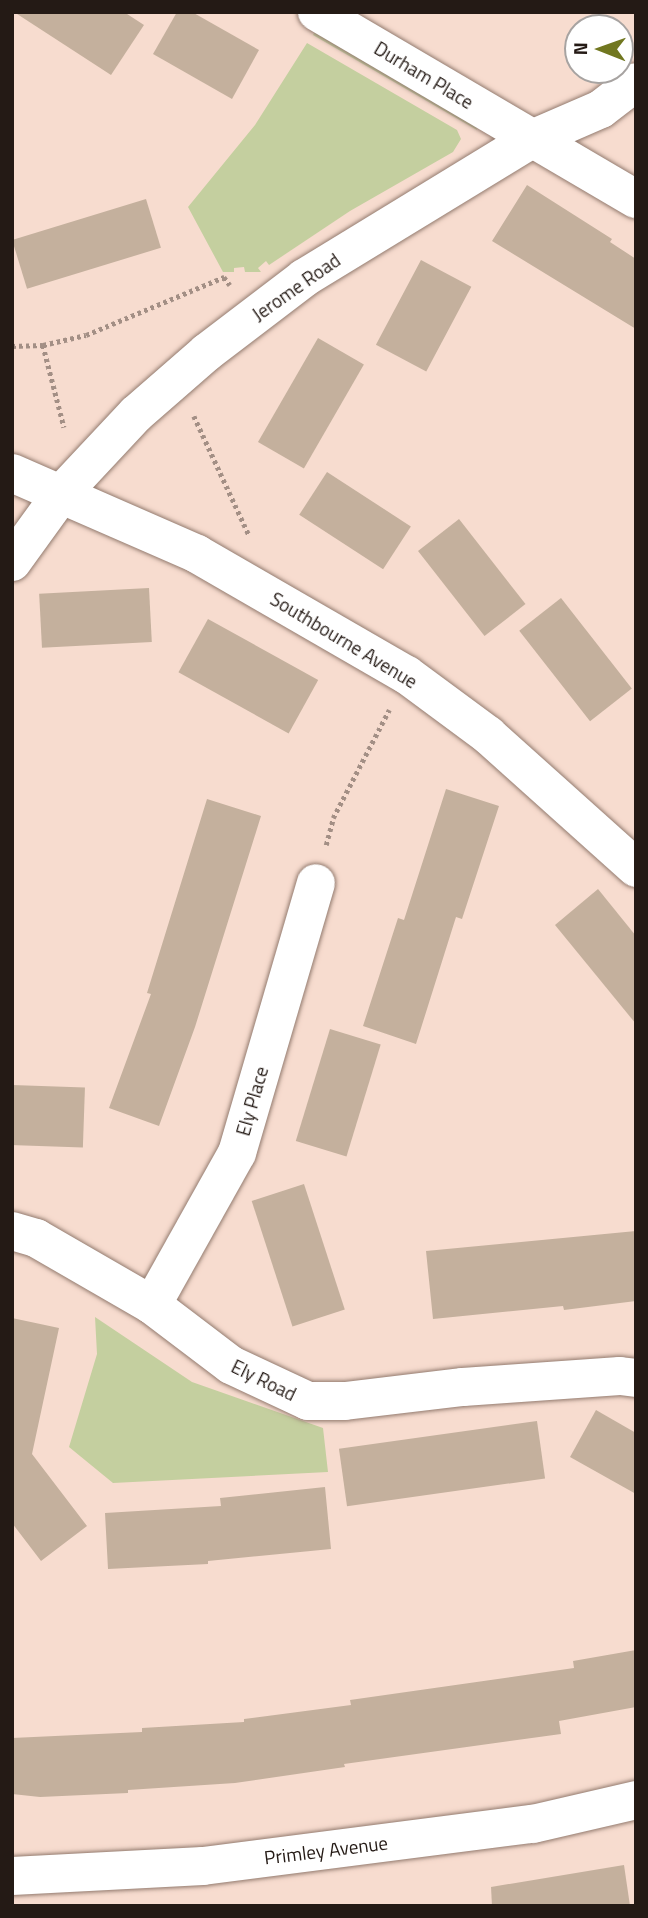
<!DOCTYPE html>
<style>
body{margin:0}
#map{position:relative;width:648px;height:1918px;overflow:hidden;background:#f7dccf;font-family:"Titillium Web",sans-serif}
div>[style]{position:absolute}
.green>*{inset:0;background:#c4cf9f}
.building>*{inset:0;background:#c4b09d;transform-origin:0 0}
.path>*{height:4.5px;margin-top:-2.25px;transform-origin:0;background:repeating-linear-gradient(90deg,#a38f85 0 3.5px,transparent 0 7px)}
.roads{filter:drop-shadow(0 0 2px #937b6f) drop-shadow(0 0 2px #937b6f)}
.minor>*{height:38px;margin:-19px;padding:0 19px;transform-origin:19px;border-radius:19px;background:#fff}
span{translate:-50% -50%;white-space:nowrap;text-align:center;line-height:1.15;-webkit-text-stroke:5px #fff;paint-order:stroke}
.street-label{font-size:19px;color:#241a15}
.frame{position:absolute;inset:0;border:14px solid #241a15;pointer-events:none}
.north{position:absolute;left:564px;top:14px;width:70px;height:70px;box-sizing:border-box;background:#fff;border:2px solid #a7a3a1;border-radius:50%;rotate:271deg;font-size:19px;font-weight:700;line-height:28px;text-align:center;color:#241a15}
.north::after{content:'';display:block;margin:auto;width:24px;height:32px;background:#717720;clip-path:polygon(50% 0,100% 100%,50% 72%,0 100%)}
</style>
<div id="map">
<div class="green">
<div style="clip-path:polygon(316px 30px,475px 121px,477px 130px,313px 35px)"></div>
<div style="clip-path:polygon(307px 43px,457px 130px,461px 139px,453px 152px,350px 211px,269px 265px,266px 261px,258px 268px,261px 272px,245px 272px,244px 267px,234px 268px,234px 272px,223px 272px,188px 207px,255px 125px)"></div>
<div style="clip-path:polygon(95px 1317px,192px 1382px,323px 1428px,328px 1472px,113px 1483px,69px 1447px,97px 1354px)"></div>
</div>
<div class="building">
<div style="clip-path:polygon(14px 12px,124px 12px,144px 25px,111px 75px)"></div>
<div style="clip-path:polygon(177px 12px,192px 12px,259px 50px,232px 99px,153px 54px)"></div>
<div style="clip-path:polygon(527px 185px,612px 239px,610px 242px,636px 259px,636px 329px,492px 241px)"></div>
<div style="left:146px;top:199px;width:51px;height:140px;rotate:73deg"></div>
<div style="left:421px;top:260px;width:57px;height:96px;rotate:28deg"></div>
<div style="left:318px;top:338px;width:53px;height:120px;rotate:30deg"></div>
<div style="left:327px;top:472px;width:100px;height:51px;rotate:33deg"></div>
<div style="left:459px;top:519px;width:108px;height:52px;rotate:52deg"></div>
<div style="left:149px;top:588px;width:54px;height:110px;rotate:87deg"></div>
<div style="left:561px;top:598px;width:115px;height:53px;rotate:52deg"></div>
<div style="left:208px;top:619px;width:126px;height:61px;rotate:29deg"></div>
<div style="clip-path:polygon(446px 789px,499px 806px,462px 919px,456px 917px,416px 1044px,363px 1026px,398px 918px,404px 920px)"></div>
<div style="clip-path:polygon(207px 799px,261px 816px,195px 1027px,159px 1126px,109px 1108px,151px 994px,147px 993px)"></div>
<div style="clip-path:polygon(598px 889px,636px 936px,636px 1024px,555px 925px)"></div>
<div style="left:330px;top:1029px;width:53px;height:117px;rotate:17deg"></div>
<div style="left:12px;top:1085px;width:73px;height:60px;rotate:2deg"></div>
<div style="left:304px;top:1184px;width:132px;height:55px;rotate:72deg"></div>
<div style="clip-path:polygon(636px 1231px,636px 1301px,564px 1310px,563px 1306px,433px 1319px,426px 1251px)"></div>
<div style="clip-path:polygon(12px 1318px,59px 1328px,32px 1454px,87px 1526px,41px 1561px,12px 1523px)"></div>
<div style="clip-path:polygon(596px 1410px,636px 1433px,636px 1494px,570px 1457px)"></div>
<div style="left:537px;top:1421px;width:58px;height:200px;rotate:82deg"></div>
<div style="clip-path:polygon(325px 1487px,331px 1549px,208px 1561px,208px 1564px,108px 1569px,105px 1513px,221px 1506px,220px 1498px)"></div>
<div style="clip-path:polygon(636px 1650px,636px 1707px,559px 1721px,561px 1734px,344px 1764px,345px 1767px,235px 1783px,128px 1790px,128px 1793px,40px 1797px,12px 1794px,12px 1738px,142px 1732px,142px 1728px,244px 1722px,244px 1719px,351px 1705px,350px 1700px,574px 1668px,573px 1661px)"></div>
<div style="clip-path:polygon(624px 1865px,630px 1906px,492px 1906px,491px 1887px)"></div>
</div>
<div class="path">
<div style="left:43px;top:345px;width:85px;rotate:75.6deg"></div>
<div style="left:12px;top:346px;width:31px;rotate:-2deg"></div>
<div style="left:43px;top:345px;width:44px;rotate:-13.1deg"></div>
<div style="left:86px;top:335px;width:150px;rotate:-22.8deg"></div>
<div style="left:224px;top:277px;width:10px;rotate:53deg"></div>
<div style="left:194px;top:416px;width:131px;rotate:65.2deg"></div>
<div style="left:326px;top:845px;width:28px;rotate:-75deg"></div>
<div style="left:333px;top:818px;width:122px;rotate:-62.6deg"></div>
</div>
<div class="roads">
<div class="minor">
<div style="left:317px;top:12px;width:370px;rotate:30.4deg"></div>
<div style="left:12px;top:473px;width:202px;rotate:23.6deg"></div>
<div style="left:197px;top:554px;width:242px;rotate:30deg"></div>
<div style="left:407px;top:675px;width:101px;rotate:36.5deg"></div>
<div style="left:488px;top:735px;width:199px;rotate:41.9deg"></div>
<div style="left:12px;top:562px;width:85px;rotate:-54.1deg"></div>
<div style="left:62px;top:493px;width:108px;rotate:-46.9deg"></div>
<div style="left:136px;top:414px;width:94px;rotate:-41.1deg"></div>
<div style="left:207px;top:352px;width:122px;rotate:-37.3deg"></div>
<div style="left:304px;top:278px;width:267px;rotate:-31.4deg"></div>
<div style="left:532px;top:139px;width:75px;rotate:-23.5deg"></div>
<div style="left:601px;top:109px;width:44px;rotate:-37.6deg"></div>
<div style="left:12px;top:1231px;width:25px;rotate:16deg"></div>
<div style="left:36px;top:1238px;width:134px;rotate:30deg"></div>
<div style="left:152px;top:1305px;width:99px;rotate:37.2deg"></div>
<div style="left:231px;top:1365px;width:85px;rotate:25.1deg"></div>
<div style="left:308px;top:1401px;width:37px"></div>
<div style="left:345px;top:1401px;width:119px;rotate:-6.8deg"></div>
<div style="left:463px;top:1387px;width:157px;rotate:-4deg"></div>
<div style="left:620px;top:1376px;width:16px;rotate:7deg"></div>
<div style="left:152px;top:1305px;width:174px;rotate:-60.8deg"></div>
<div style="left:237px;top:1153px;width:281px;rotate:-73.7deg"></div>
<div style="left:12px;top:1876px;width:191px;rotate:-3deg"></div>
<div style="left:203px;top:1866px;width:333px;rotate:-7.3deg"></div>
<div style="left:533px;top:1824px;width:106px;rotate:-13.1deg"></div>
</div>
</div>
<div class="street-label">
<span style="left:424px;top:75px;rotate:31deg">Durham Place</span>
<span style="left:296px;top:287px;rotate:-35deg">Jerome Road</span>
<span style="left:344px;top:640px;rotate:31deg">Southbourne Avenue</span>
<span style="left:252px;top:1101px;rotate:-74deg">Ely Place</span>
<span style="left:264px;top:1380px;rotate:26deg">Ely Road</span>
<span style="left:326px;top:1850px;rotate:-7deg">Primley Avenue</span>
</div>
<div class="frame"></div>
<div class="north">N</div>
</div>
